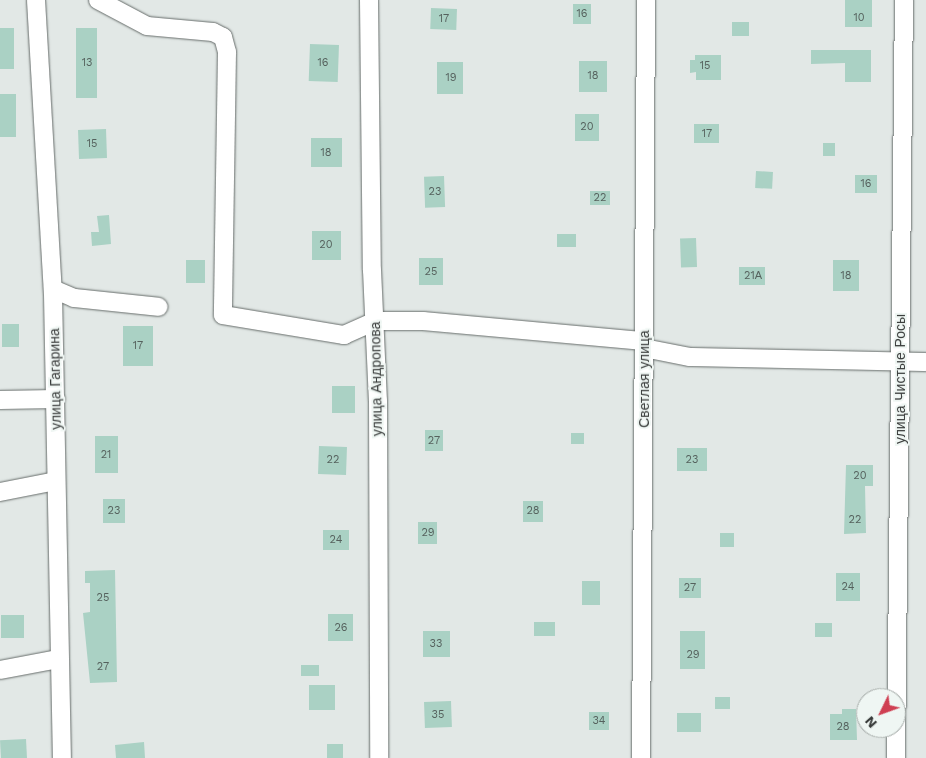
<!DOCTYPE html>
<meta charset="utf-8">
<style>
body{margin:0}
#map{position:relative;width:926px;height:758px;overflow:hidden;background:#e2e8e6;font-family:"Work Sans",sans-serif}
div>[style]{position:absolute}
.building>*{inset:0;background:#aad1c4;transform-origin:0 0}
.roads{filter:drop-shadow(0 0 1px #676d6b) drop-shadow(0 0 1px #676d6b)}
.minor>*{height:18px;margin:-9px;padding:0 9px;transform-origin:9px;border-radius:9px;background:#fff}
span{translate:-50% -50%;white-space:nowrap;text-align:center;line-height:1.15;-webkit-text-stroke:4px #eff6f3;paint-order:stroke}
.number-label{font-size:11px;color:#55615d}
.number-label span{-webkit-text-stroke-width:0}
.street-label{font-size:14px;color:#393c3b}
.north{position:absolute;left:856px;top:688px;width:50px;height:50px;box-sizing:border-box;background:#eff6f3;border:1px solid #a6aca9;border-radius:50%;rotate:228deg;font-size:14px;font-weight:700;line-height:20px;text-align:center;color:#393c3b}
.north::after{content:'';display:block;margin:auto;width:18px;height:22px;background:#cf3f52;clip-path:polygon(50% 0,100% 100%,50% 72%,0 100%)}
</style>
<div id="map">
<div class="building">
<div style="left:845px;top:0;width:27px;height:27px"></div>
<div style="left:573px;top:4px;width:18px;height:20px"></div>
<div style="left:431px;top:8px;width:26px;height:21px;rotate:2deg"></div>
<div style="left:732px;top:22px;width:17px;height:14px"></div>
<div style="left:0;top:28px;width:14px;height:41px"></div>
<div style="left:76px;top:28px;width:21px;height:70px"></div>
<div style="left:310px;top:44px;width:29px;height:37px;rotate:2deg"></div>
<div style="clip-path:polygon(811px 50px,871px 50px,871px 82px,845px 82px,845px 63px,811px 64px)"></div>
<div style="clip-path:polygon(695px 55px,721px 55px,721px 80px,696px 80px,696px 72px,690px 73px,690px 60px,695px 60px)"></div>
<div style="left:579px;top:61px;width:28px;height:31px"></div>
<div style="left:437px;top:62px;width:26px;height:32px"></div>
<div style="left:0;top:94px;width:16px;height:43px"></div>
<div style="left:575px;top:114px;width:24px;height:27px"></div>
<div style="left:719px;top:124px;width:19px;height:25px;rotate:90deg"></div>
<div style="left:106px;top:129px;width:29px;height:28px;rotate:88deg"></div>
<div style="left:311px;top:138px;width:31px;height:29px"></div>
<div style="left:823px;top:143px;width:12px;height:13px"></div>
<div style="left:756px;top:171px;width:17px;height:17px;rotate:3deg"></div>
<div style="left:855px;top:175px;width:22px;height:18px"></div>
<div style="left:444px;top:176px;width:31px;height:20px;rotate:88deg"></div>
<div style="left:590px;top:191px;width:20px;height:14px"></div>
<div style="clip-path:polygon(109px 215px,111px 244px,92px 246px,91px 232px,99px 232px,97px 216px)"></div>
<div style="left:312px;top:231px;width:29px;height:29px"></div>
<div style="left:557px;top:234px;width:19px;height:13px"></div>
<div style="left:696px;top:238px;width:29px;height:16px;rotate:88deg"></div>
<div style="left:443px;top:258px;width:27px;height:24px;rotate:90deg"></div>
<div style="left:186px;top:260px;width:19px;height:23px"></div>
<div style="left:833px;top:260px;width:26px;height:31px"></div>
<div style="left:739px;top:267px;width:26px;height:18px"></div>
<div style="left:2px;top:324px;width:17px;height:23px"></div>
<div style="left:123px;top:326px;width:30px;height:40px"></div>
<div style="left:332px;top:386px;width:23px;height:27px"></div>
<div style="left:425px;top:430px;width:18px;height:21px"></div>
<div style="left:571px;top:433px;width:13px;height:11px"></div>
<div style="left:95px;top:436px;width:23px;height:37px"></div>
<div style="left:319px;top:446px;width:28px;height:28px;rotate:2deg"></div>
<div style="left:677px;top:448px;width:30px;height:23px"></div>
<div style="clip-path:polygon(846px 465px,873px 465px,873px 486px,865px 486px,866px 533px,844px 534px)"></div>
<div style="left:103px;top:499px;width:22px;height:24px"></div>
<div style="left:523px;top:501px;width:20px;height:21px"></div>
<div style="left:418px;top:522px;width:19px;height:22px"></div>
<div style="left:323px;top:530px;width:26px;height:20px"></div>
<div style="left:720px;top:533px;width:14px;height:14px"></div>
<div style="clip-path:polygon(115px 570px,117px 682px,90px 683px,83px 613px,90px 612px,90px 583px,85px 583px,85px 571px)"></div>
<div style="left:836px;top:573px;width:24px;height:28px"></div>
<div style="left:679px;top:578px;width:22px;height:20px"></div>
<div style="left:582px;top:581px;width:18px;height:24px"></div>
<div style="left:328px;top:614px;width:25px;height:27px"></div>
<div style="left:1px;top:615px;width:23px;height:23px"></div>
<div style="left:534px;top:622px;width:21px;height:14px"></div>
<div style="left:832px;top:623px;width:14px;height:17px;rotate:90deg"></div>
<div style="left:423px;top:631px;width:27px;height:26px"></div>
<div style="left:680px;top:631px;width:25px;height:38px"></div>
<div style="left:301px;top:665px;width:18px;height:11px"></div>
<div style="left:309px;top:685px;width:26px;height:25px"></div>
<div style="left:715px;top:697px;width:15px;height:12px"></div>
<div style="left:451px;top:701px;width:26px;height:27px;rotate:88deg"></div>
<div style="clip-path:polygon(842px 709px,856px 709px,857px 740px,830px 740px,830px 714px,842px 714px)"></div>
<div style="left:589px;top:712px;width:20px;height:18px"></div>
<div style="left:701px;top:713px;width:19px;height:24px;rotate:90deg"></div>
<div style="left:26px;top:739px;width:19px;height:26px;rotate:87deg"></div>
<div style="clip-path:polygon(144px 742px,145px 758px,116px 758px,115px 745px)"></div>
<div style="left:327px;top:744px;width:16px;height:14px"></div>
</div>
<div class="roads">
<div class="minor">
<div style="left:36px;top:0;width:294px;rotate:86.7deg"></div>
<div style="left:53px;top:294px;width:464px;rotate:88.9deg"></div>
<div style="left:98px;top:0;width:55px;rotate:28deg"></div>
<div style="left:147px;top:26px;width:66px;rotate:5.2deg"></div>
<div style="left:213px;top:32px;width:11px;rotate:27deg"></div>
<div style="left:223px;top:37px;width:16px;rotate:75deg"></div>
<div style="left:227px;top:52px;width:263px;rotate:90.9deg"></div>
<div style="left:223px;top:315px;width:123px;rotate:9.4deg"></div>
<div style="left:344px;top:335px;width:35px;rotate:-24deg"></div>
<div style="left:376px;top:321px;width:47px"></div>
<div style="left:423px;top:321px;width:222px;rotate:5.2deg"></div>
<div style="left:369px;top:0;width:270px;rotate:89.4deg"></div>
<div style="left:372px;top:270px;width:131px;rotate:87.4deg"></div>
<div style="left:378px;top:401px;width:357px;rotate:89.8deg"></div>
<div style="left:53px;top:289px;width:23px;rotate:23deg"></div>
<div style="left:74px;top:298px;width:85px;rotate:6deg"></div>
<div style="left:644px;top:348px;width:47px;rotate:11.1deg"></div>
<div style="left:690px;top:357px;width:236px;rotate:1.2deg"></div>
<div style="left:0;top:400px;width:56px;rotate:-1deg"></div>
<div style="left:0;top:492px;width:57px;rotate:-11.1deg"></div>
<div style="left:0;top:670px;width:59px;rotate:-10.7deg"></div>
<div style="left:641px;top:758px;width:758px;rotate:-89.62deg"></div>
<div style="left:896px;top:758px;width:758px;rotate:-89.4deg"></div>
</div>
</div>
<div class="number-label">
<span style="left:582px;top:14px">16</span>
<span style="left:859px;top:18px">10</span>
<span style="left:444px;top:19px">17</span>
<span style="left:87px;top:63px">13</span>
<span style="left:323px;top:63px">16</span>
<span style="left:705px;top:66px">15</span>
<span style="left:593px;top:76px">18</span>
<span style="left:451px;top:78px">19</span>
<span style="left:587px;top:127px">20</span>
<span style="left:707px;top:134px">17</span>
<span style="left:92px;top:144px">15</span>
<span style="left:326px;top:153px">18</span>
<span style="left:866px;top:184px">16</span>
<span style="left:435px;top:192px">23</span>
<span style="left:600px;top:198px">22</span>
<span style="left:326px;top:245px">20</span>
<span style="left:431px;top:272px">25</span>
<span style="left:753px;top:276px">21А</span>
<span style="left:846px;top:276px">18</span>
<span style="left:138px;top:346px">17</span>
<span style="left:434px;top:441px">27</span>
<span style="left:106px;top:455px">21</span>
<span style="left:333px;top:460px">22</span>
<span style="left:692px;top:460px">23</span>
<span style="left:860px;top:476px">20</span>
<span style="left:114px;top:511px">23</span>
<span style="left:533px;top:511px">28</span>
<span style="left:855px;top:520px">22</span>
<span style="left:428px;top:533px">29</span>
<span style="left:336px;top:540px">24</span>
<span style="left:848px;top:587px">24</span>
<span style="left:690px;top:588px">27</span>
<span style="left:103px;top:598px">25</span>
<span style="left:341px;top:628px">26</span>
<span style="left:436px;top:644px">33</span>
<span style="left:693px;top:655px">29</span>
<span style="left:103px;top:667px">27</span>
<span style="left:438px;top:715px">35</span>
<span style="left:599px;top:721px">34</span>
<span style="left:843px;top:727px">28</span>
</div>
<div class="street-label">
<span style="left:55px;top:379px;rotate:-91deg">улица Гагарина</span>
<span style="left:376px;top:379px;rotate:-91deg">улица Андропова</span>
<span style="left:644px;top:379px;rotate:-90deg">Светлая улица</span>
<span style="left:900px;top:379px;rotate:-90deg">улица Чистые Росы</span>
</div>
<div class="north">N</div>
</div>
